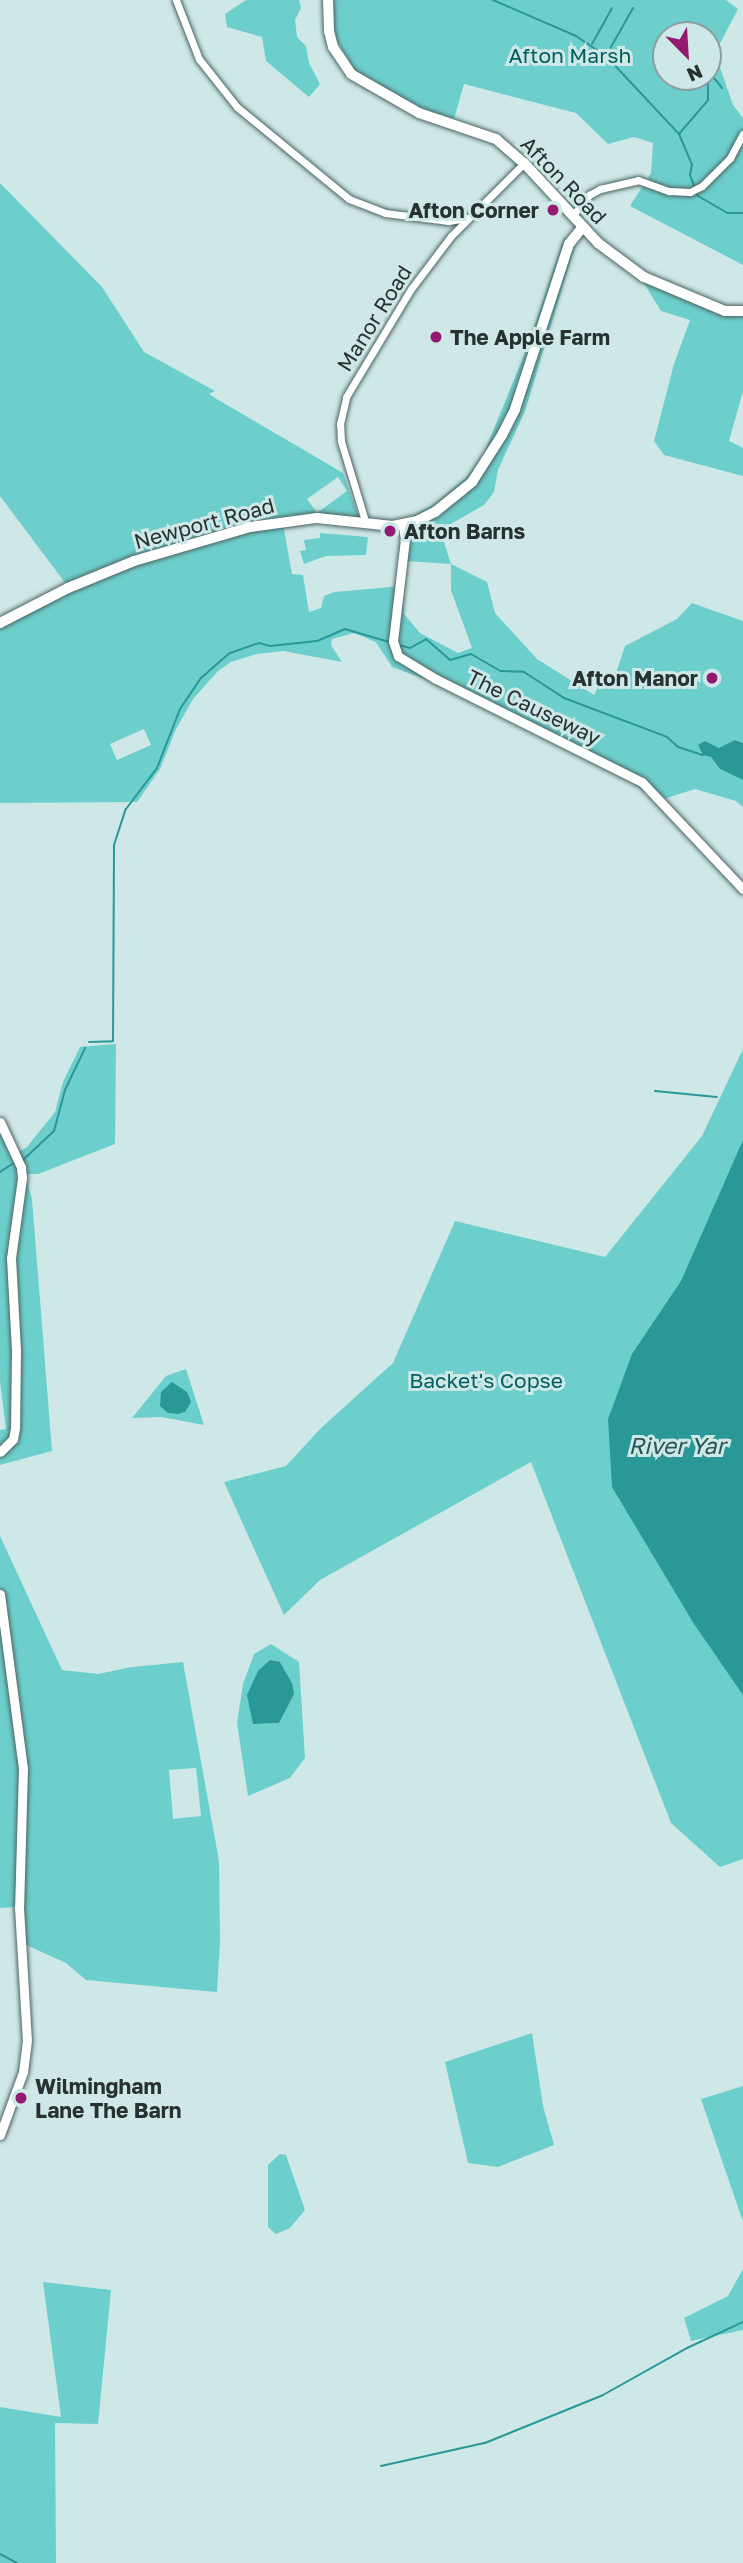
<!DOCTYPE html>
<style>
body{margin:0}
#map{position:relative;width:743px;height:2563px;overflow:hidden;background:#cde8e7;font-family:"Golos Text",sans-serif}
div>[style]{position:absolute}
.green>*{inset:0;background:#6dcfcc}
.water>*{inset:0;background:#299896}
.stream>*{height:2px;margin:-1px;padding:0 1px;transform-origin:1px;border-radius:1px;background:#299896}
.roads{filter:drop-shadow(0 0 2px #4c6362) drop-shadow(0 0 2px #4c6362)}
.minor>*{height:7px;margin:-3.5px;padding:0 3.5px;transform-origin:3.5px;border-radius:3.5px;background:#fff}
.tertiary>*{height:9px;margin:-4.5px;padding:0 4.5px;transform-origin:4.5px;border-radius:4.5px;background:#fff}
.secondary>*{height:10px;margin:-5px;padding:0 5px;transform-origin:5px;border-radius:5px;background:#fff}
.primary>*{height:10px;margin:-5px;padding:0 5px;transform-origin:5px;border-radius:5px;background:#fff}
.dots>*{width:19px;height:19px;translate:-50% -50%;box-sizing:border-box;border:4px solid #cde8e7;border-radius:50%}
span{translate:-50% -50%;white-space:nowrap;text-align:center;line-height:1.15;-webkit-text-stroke:6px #cde8e7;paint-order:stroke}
.park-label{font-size:21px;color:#005f5e}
.street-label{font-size:21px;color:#273131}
.poi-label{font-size:21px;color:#273131;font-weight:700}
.right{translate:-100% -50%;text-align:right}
.left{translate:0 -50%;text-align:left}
.water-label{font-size:23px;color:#285655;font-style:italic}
.north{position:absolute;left:652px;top:21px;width:70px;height:70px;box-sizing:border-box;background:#cde8e7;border:2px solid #8b9f9e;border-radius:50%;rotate:156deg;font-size:19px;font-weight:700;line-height:28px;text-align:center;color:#273131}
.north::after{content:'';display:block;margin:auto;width:24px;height:32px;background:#951871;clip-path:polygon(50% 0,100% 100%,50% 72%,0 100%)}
</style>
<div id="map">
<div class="green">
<div style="clip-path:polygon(246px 0,299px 0,301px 8px,295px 20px,297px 37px,306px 46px,309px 63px,320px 84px,309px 97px,266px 61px,262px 37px,227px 27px,225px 14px)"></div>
<div style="clip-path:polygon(evenodd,333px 0,726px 0,738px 9px,715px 53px,733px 105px,743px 118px,743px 265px,630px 206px,651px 173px,653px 143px,634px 137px,608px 144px,576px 113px,464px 84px,454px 119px,419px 108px,354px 70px,333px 33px,333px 0,666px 35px,708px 35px,708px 77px,666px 77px,666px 35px)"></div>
<div style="clip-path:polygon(evenodd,0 183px,102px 287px,144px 352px,215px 391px,209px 394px,215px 398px,343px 473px,359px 518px,255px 523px,144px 552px,66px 584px,0 496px,0 183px,338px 477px,347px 491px,317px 513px,307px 499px,338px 477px)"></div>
<div style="clip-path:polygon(evenodd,564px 237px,575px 246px,525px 411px,498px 470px,494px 492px,484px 505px,440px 530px,451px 564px,487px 582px,495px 613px,537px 659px,594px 695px,599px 685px,611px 688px,625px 646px,677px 619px,692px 603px,743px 621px,743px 743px,735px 740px,719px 749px,711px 747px,711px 757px,720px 769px,743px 780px,743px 807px,736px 801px,695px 789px,657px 801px,626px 778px,441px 685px,392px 667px,376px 642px,354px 633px,332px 639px,331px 645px,342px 662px,283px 651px,257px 654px,231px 662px,218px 671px,193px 699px,176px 729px,160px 769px,137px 802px,0 803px,0 626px,71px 590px,177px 550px,283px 524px,292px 574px,303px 575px,309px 612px,321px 608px,324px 596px,334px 592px,403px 586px,404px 614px,420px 633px,458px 653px,472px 648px,451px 590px,451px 564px,405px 561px,408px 518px,432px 506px,466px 478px,484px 453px,529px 343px,564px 237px,144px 729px,151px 745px,117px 760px,110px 744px,144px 729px)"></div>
<div style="clip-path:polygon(642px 280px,724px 315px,743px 316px,743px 391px,729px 441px,743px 448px,743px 476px,664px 455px,654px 441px,674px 364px,690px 320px,661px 311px)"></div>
<div style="clip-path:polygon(320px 533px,368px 537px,366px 555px,326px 556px,304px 564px,300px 551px,306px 550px,304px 540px,320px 538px)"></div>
<div style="clip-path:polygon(116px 1044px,115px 1144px,38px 1174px,25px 1174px,32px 1199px,52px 1451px,0 1465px,0 1430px,6px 1429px,0 1381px,0 1126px,17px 1153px,27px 1147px,55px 1112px,63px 1082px,80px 1047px)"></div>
<div style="clip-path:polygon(743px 1049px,743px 1859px,720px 1867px,671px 1823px,531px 1462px,320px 1580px,284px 1615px,224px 1482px,286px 1466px,321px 1428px,393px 1363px,455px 1221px,605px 1257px,702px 1136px)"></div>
<div style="clip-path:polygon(186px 1369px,204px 1425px,161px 1417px,132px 1418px,166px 1376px)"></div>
<div style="clip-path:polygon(evenodd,0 1536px,62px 1670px,98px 1674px,132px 1667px,183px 1662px,219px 1861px,220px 1942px,217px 1992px,86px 1980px,66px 1963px,24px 1944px,19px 1769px,16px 1907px,0 1908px,0 1536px,196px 1768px,201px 1816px,173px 1819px,169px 1770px,196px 1768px)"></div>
<div style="clip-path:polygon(evenodd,271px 1644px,299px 1662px,305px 1758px,290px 1778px,248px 1796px,237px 1723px,243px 1684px,254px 1654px,271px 1644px,280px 1662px,292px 1683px,288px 1704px,279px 1723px,253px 1724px,280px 1662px)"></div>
<div style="clip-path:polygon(532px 2033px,543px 2106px,554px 2145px,498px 2167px,468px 2163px,445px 2062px)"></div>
<div style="clip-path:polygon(743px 2086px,743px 2222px,701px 2099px)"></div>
<div style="clip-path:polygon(280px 2154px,286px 2155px,305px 2210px,290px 2228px,276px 2234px,268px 2227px,268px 2165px)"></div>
<div style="clip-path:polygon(743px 2269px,743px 2330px,691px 2341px,684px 2318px,728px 2296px)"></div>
<div style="clip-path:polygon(43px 2282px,111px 2290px,98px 2424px,55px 2423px,56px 2563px,0 2563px,0 2407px,61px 2417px)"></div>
</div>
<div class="water">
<div style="clip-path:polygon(735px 740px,743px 743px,743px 780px,720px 769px,711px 757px,703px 755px,698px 745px,705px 741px,719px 748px)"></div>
<div style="clip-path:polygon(743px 1140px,743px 1695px,694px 1624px,612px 1487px,608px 1419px,632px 1354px,681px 1281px)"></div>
<div style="clip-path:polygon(172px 1382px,187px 1392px,191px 1402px,185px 1412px,178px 1414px,168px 1413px,160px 1406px,161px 1392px)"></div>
<div style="clip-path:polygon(270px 1660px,280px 1662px,292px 1683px,294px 1694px,279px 1723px,253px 1724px,247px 1695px,258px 1671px)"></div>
</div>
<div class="stream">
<div style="left:493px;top:0;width:90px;rotate:23.4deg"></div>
<div style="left:576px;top:36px;width:36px;rotate:34deg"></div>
<div style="left:606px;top:56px;width:107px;rotate:46.9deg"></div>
<div style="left:679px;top:134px;width:33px;rotate:67deg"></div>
<div style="left:692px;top:164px;width:11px;rotate:100deg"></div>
<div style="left:690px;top:175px;width:12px;rotate:70deg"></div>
<div style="left:592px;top:44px;width:41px;rotate:-60.9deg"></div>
<div style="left:606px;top:56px;width:55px;rotate:-60.6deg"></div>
<div style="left:714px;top:78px;width:13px;rotate:51deg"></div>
<div style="left:679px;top:134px;width:45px;rotate:-49.5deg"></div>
<div style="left:708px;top:100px;width:20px;rotate:-90deg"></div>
<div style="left:696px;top:192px;width:4px;rotate:63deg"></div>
<div style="left:698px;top:196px;width:34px;rotate:30deg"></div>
<div style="left:727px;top:213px;width:16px"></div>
<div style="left:399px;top:645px;width:11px;rotate:15deg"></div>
<div style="left:410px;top:648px;width:18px;rotate:-29deg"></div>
<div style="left:426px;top:639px;width:32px;rotate:41deg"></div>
<div style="left:450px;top:660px;width:22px;rotate:-16deg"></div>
<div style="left:471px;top:654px;width:34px;rotate:30deg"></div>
<div style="left:501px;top:671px;width:23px;rotate:2deg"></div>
<div style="left:524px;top:672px;width:48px;rotate:33deg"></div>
<div style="left:564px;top:698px;width:110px;rotate:20.7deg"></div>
<div style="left:667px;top:737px;width:15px;rotate:42deg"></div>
<div style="left:678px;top:747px;width:26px;rotate:18deg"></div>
<div style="left:89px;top:1042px;width:24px;rotate:-2deg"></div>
<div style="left:113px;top:1041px;width:196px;rotate:-89.7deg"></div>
<div style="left:114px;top:845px;width:38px;rotate:-72deg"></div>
<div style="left:126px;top:809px;width:51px;rotate:-52.9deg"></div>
<div style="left:157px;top:768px;width:63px;rotate:-68.7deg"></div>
<div style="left:180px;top:709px;width:37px;rotate:-56deg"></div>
<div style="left:201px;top:678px;width:38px;rotate:-41deg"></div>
<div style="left:230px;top:653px;width:31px;rotate:-19deg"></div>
<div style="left:259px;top:643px;width:11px;rotate:15deg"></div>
<div style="left:270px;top:646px;width:47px;rotate:-6.1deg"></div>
<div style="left:317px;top:641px;width:30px;rotate:-23deg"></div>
<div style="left:345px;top:629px;width:46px;rotate:16.5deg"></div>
<div style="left:655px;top:1091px;width:62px;rotate:5.5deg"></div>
<div style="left:23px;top:1160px;width:42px;rotate:-43.1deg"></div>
<div style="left:54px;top:1131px;width:42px;rotate:-75deg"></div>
<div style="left:65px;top:1090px;width:47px;rotate:-64.5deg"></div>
<div style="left:0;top:1172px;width:17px;rotate:-33deg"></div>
<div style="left:381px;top:2466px;width:107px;rotate:-12.5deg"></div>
<div style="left:485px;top:2443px;width:127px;rotate:-22.1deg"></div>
<div style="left:603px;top:2395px;width:96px;rotate:-29.2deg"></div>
<div style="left:687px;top:2348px;width:62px;rotate:-24.9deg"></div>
<div style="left:0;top:2554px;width:19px;rotate:28deg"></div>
</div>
<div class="roads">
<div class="minor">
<div style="left:176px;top:0;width:63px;rotate:68.7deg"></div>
<div style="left:199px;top:59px;width:61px;rotate:51.6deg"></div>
<div style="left:237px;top:107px;width:145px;rotate:39.4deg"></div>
<div style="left:349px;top:199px;width:39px;rotate:21deg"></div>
<div style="left:385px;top:213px;width:64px;rotate:7.2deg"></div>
<div style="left:448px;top:221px;width:19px;rotate:-9deg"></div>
<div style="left:573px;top:215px;width:26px;rotate:-51deg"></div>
<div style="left:589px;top:195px;width:13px;rotate:-29deg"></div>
<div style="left:600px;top:189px;width:39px;rotate:-13deg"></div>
<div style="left:638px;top:180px;width:33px;rotate:20deg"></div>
<div style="left:669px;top:191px;width:21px;rotate:3deg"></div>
<div style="left:690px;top:192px;width:13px;rotate:-27deg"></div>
<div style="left:702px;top:186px;width:40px;rotate:-45deg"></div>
<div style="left:730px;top:158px;width:27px;rotate:-62deg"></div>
<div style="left:366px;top:524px;width:87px;rotate:-106.8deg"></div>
<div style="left:341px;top:441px;width:17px;rotate:-93deg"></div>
<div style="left:340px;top:424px;width:28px;rotate:-77deg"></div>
<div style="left:346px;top:397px;width:126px;rotate:-59deg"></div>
<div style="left:411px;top:289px;width:66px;rotate:-53deg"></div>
<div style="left:451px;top:236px;width:103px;rotate:-45deg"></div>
</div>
<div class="tertiary">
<div style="left:403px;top:525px;width:14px;rotate:82deg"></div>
<div style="left:405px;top:539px;width:103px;rotate:96.7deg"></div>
<div style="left:393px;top:641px;width:16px;rotate:72deg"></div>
<div style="left:398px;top:656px;width:44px;rotate:31.2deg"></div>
<div style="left:436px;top:679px;width:230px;rotate:26.6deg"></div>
<div style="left:642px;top:782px;width:147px;rotate:46.7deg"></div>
<div style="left:0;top:1122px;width:50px;rotate:65deg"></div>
<div style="left:21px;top:1167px;width:11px;rotate:85deg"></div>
<div style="left:22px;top:1178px;width:81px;rotate:97.8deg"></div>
<div style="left:11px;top:1258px;width:92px;rotate:86.9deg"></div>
<div style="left:16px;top:1350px;width:78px;rotate:90.7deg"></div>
<div style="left:15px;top:1428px;width:11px;rotate:100deg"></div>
<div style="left:13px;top:1439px;width:18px;rotate:135deg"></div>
<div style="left:0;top:1594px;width:176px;rotate:82.5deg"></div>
<div style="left:23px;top:1768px;width:139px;rotate:91.6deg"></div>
<div style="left:19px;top:1907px;width:133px;rotate:86.6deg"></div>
<div style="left:27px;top:2040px;width:32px;rotate:97deg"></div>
<div style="left:23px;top:2072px;width:67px;rotate:110.1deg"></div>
</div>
<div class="secondary">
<div style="left:0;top:623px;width:76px;rotate:-27.2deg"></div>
<div style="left:68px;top:588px;width:71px;rotate:-22.2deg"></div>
<div style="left:134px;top:561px;width:121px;rotate:-16.3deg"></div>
<div style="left:250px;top:527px;width:68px;rotate:-7.7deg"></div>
<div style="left:317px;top:518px;width:76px;rotate:6deg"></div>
<div style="left:393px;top:526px;width:25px;rotate:-12deg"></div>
<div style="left:417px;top:521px;width:20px;rotate:-27deg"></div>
<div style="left:435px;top:512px;width:48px;rotate:-39deg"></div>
<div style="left:472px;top:482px;width:56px;rotate:-57.4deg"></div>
<div style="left:502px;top:435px;width:29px;rotate:-63deg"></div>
<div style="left:515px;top:409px;width:174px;rotate:-71.9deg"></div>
<div style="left:569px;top:244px;width:22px;rotate:-51deg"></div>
</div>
<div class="primary">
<div style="left:328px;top:0;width:31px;rotate:88deg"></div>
<div style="left:329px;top:31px;width:16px;rotate:76deg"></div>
<div style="left:333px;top:47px;width:32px;rotate:56deg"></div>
<div style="left:351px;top:74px;width:78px;rotate:29.8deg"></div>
<div style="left:419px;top:113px;width:81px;rotate:18.7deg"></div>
<div style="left:496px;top:139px;width:37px;rotate:41deg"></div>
<div style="left:524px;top:163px;width:109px;rotate:47.2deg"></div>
<div style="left:598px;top:243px;width:57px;rotate:36.5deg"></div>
<div style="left:644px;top:277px;width:88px;rotate:22.8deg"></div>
<div style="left:725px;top:311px;width:18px"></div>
</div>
</div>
<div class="dots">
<div style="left:553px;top:210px;background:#951871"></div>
<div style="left:436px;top:337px;background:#951871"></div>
<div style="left:390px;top:531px;background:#951871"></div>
<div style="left:712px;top:678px;background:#951871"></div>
<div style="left:21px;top:2098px;background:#951871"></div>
</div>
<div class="park-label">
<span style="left:570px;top:55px">Afton Marsh</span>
<span style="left:486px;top:1380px">Backet's Copse</span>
</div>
<div class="street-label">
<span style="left:564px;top:180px;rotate:46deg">Afton Road</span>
<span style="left:374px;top:318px;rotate:-58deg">Manor Road</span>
<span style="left:204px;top:523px;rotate:-15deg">Newport Road</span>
<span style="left:534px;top:707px;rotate:26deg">The Causeway</span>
</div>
<div class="poi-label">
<span class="right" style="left:539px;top:210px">Afton Corner</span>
<span class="left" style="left:450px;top:337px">The Apple Farm</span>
<span class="left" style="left:404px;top:531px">Afton Barns</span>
<span class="right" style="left:698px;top:678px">Afton Manor</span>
<span class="left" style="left:35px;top:2098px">Wilmingham<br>Lane The Barn</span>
</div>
<div class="water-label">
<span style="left:677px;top:1445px">River Yar</span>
</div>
<div class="north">N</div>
</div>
